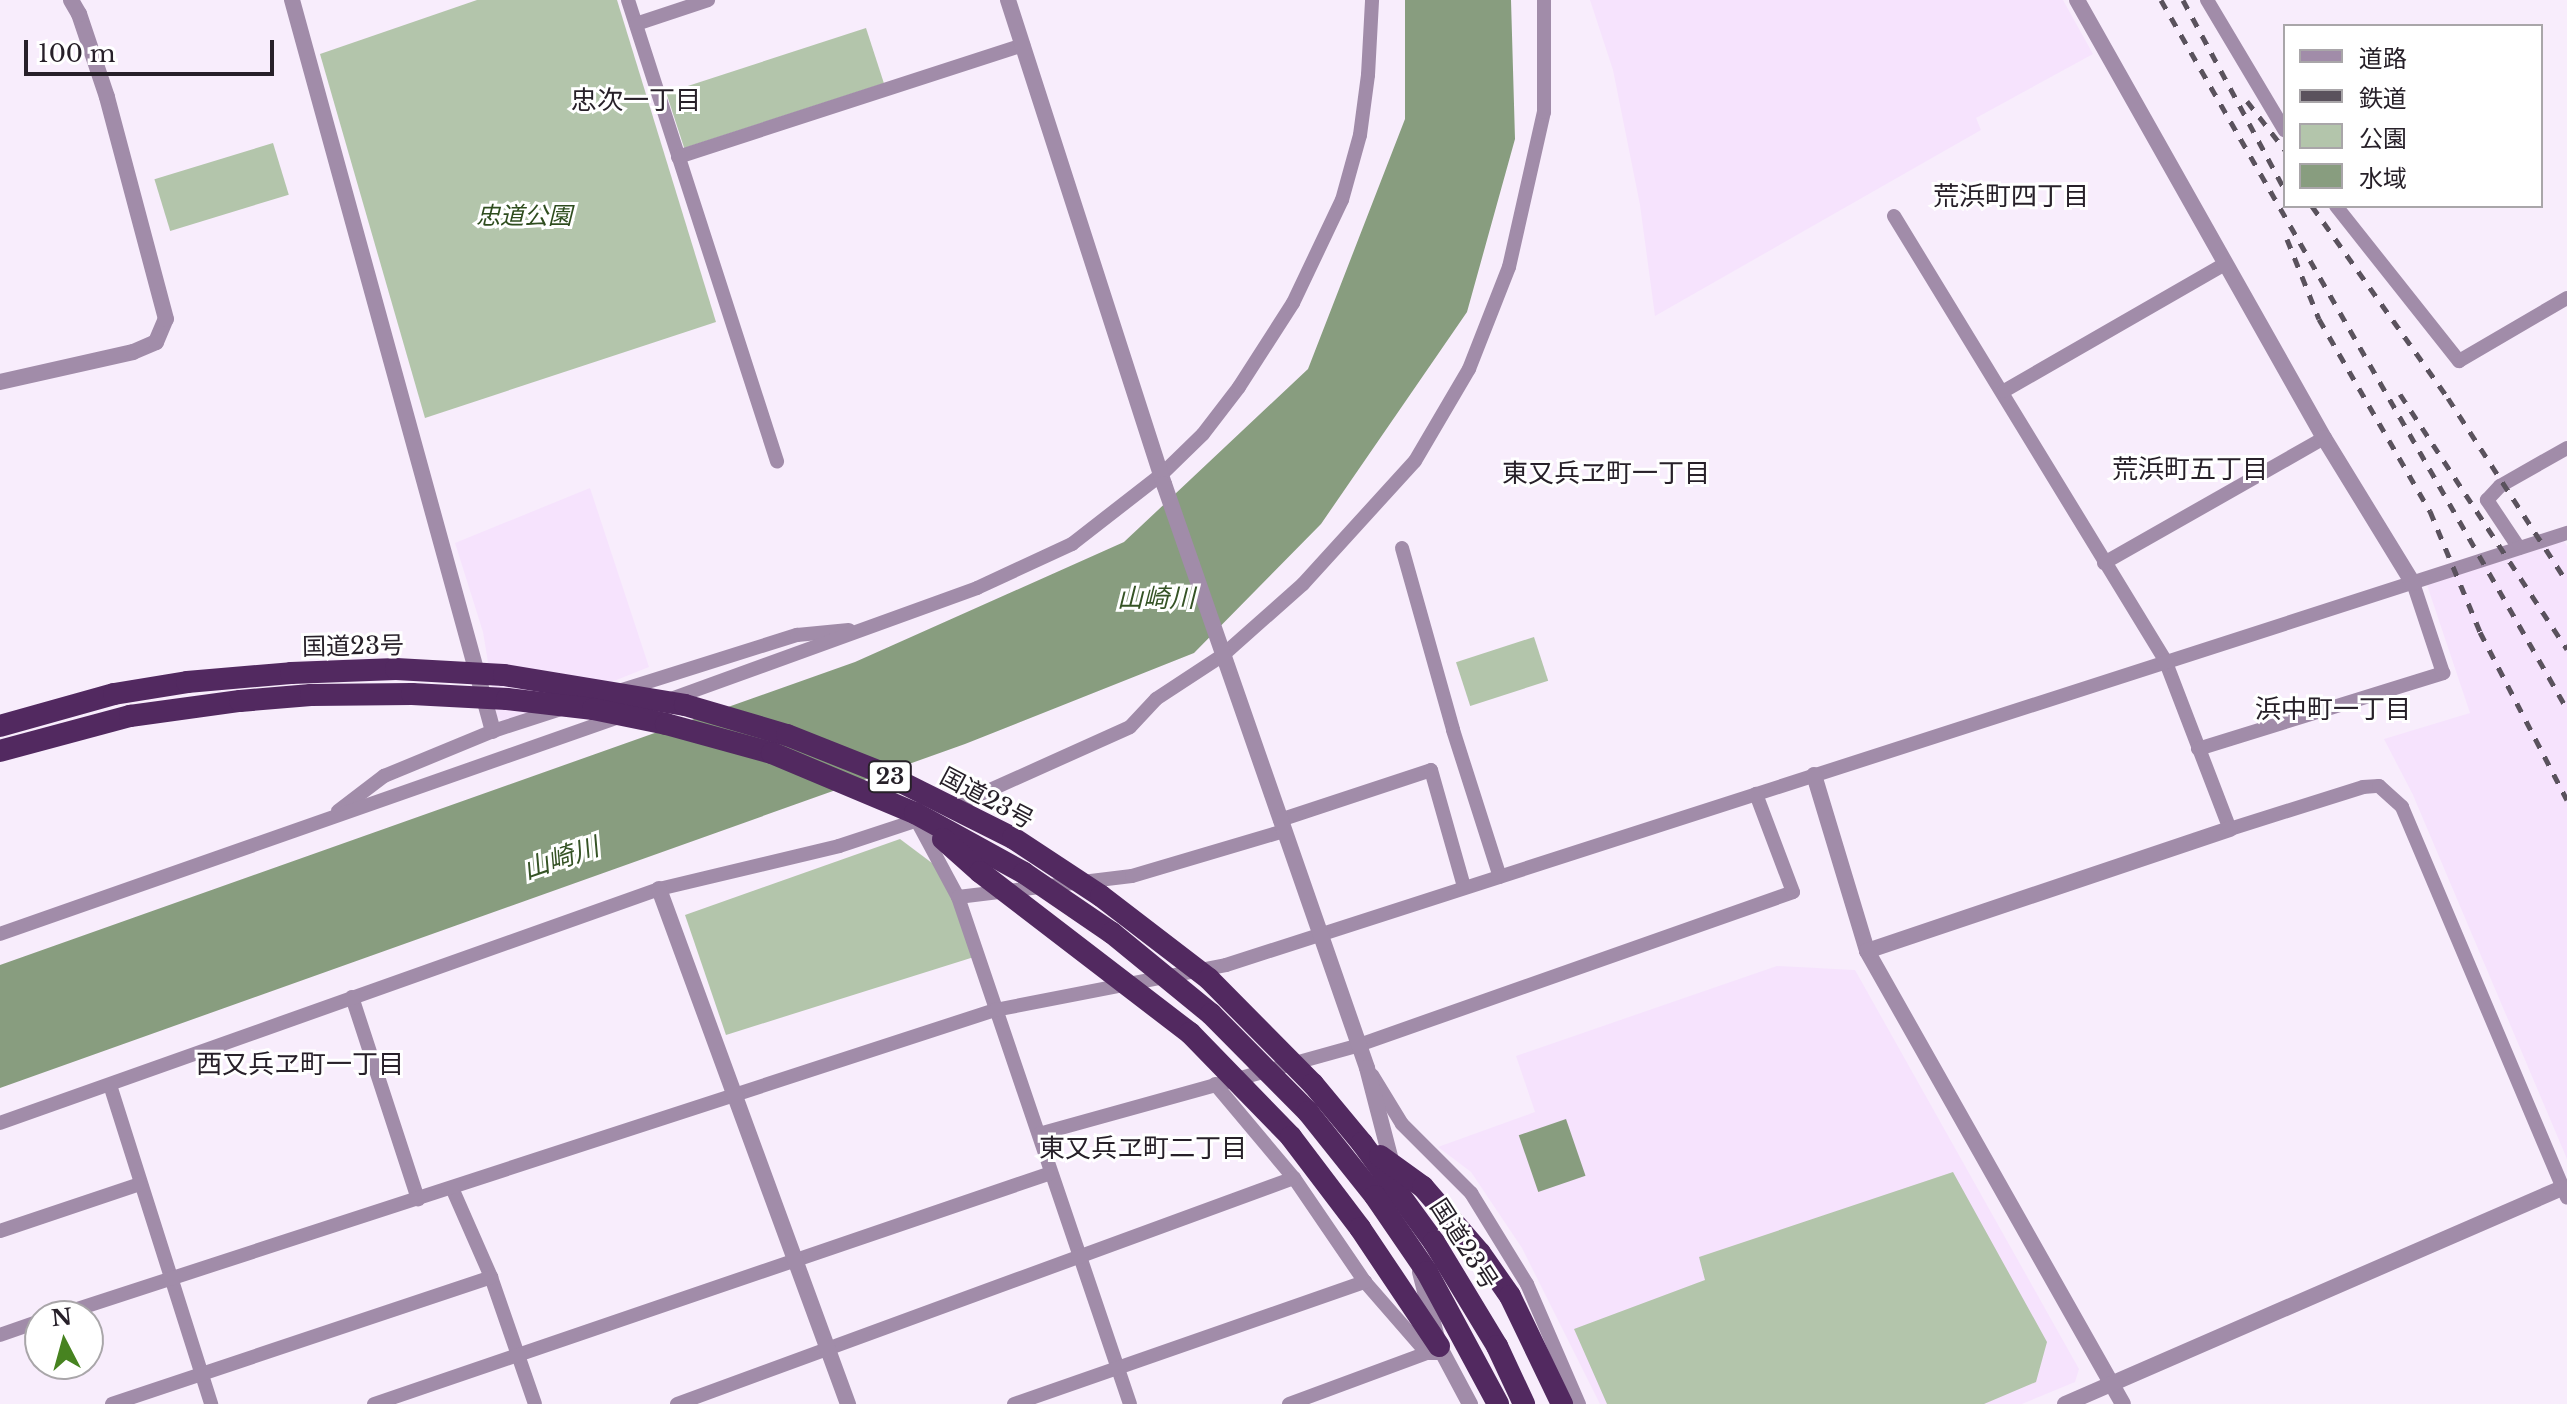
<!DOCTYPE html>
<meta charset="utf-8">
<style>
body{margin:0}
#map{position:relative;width:2567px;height:1404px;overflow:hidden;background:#f8edfc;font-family:"Libre Baskerville","Noto Sans JP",serif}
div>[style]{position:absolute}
.built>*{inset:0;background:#f6e3fd}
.green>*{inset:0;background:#b3c5ab;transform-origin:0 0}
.water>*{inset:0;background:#889d7f;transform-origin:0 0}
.minor>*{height:14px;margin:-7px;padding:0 7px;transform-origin:7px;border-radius:7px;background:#a18ca9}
.tertiary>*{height:16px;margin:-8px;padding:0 8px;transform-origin:8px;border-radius:8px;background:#a18ca9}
.trunk>*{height:22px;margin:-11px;padding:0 11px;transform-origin:11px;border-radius:11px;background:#522960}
.rail>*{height:5px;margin-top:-2.5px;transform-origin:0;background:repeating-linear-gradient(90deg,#5a525d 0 10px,transparent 0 20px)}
span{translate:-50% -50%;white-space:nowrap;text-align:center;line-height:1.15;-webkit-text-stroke:6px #fff;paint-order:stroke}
.shield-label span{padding:2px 6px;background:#fff;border:2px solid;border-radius:6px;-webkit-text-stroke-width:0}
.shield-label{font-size:22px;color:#272029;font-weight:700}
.park-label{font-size:24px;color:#2f4d1f;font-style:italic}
.street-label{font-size:24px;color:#272029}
.neighbourhood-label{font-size:26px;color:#272029}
.water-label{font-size:26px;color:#355325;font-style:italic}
.legend{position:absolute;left:2283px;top:24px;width:260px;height:184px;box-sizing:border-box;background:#fff;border:2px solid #a9a6a9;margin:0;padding:10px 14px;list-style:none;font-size:24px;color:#272029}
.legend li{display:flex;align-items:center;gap:16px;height:40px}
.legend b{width:40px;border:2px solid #a9a6a9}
.north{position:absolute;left:24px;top:1300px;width:80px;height:80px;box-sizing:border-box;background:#fff;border:2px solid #a9a6a9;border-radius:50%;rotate:354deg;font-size:22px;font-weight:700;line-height:32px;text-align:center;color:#272029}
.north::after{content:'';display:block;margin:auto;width:28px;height:36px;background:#478320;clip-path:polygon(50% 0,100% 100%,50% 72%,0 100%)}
.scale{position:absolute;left:24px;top:40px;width:250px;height:36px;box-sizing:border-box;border:4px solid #272029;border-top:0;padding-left:10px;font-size:24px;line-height:28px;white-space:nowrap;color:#272029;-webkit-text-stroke:6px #fff;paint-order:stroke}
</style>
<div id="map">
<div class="built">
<div style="clip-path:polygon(1590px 0,2063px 0,2093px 54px,1976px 118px,1981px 130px,1655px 316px,1640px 205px,1613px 70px)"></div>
<div style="clip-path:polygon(590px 488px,649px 667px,506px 724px,497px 717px,483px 632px,455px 543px)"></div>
<div style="clip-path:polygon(2564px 541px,2567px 546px,2567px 1159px,2413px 795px,2384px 739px,2470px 713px,2427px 585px)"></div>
<div style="clip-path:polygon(1777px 966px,1855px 970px,2079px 1369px,2075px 1382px,2022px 1404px,1600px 1404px,1522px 1248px,1471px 1172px,1438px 1147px,1535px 1112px,1516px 1056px)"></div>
</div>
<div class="green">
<div style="clip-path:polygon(477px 0,617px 0,716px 322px,425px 418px,320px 54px)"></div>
<div style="left:866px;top:28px;width:58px;height:210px;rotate:72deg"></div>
<div style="left:273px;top:143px;width:54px;height:124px;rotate:73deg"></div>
<div style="left:1534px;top:637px;width:46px;height:82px;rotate:72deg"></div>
<div style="clip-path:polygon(900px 839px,936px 866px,955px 899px,974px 957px,726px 1035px,685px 915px)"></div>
<div style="clip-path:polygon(1953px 1172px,2047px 1342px,2036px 1382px,1984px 1404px,1607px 1404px,1574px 1329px,1705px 1280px,1699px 1257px)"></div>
</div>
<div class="water">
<div style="clip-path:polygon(1405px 0,1511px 0,1515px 139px,1467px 312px,1321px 524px,1194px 653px,965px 744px,0 1088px,0 965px,855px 662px,1124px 542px,1308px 369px,1405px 119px)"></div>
<div style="left:1566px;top:1119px;width:60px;height:50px;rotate:71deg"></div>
</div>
<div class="minor">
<div style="left:628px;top:0;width:485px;rotate:72.1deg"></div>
<div style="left:2207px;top:0;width:152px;rotate:59.2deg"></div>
<div style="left:636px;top:24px;width:76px;rotate:-18.4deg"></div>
<div style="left:678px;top:157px;width:363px;rotate:-18deg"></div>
<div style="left:2336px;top:206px;width:198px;rotate:51.6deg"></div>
<div style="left:2459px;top:361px;width:125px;rotate:-30.3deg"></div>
<div style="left:1894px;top:216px;width:520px;rotate:58.6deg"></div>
<div style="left:2165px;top:660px;width:181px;rotate:69deg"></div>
<div style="left:2230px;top:829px;width:139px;rotate:-17.5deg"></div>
<div style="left:2363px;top:787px;width:16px;rotate:-4deg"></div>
<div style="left:2379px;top:786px;width:31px;rotate:42deg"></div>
<div style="left:2402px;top:807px;width:424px;rotate:67.1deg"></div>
<div style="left:2004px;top:391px;width:255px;rotate:-29.9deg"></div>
<div style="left:1402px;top:548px;width:189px;rotate:74.3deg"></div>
<div style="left:1453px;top:730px;width:154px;rotate:72.3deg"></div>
<div style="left:2519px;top:548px;width:58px;rotate:-123.7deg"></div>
<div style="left:2487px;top:500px;width:19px;rotate:-47deg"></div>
<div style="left:2500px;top:486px;width:77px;rotate:-29.6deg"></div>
<div style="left:2104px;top:563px;width:253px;rotate:-29.6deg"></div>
<div style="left:619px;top:691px;width:187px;rotate:-17.5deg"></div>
<div style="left:797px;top:635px;width:52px;rotate:-5.5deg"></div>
<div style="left:668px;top:700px;width:329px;rotate:-19.9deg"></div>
<div style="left:977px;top:588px;width:105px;rotate:-24.9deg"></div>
<div style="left:1072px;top:544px;width:114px;rotate:-37.9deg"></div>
<div style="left:1162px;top:474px;width:57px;rotate:-44.3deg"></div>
<div style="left:1203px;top:434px;width:59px;rotate:-52.5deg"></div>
<div style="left:1239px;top:387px;width:100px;rotate:-57.3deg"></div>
<div style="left:1293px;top:303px;width:114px;rotate:-64.6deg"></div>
<div style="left:1342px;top:200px;width:67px;rotate:-74.5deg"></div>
<div style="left:1360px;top:135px;width:61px;rotate:-82.4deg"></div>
<div style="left:1368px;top:75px;width:75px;rotate:-86.9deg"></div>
<div style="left:2198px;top:749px;width:257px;rotate:-17.2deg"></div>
<div style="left:2443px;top:673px;width:95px;rotate:-108.4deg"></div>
<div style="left:950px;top:808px;width:197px;rotate:-24.2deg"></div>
<div style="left:1130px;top:727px;width:38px;rotate:-47deg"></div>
<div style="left:1156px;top:699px;width:80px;rotate:-33.3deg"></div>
<div style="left:1223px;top:655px;width:107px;rotate:-41.6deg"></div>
<div style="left:1303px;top:584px;width:166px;rotate:-47.7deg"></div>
<div style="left:1415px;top:461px;width:107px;rotate:-59.6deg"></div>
<div style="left:1469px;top:369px;width:110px;rotate:-68.6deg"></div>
<div style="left:1509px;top:267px;width:159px;rotate:-77.3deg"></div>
<div style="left:1544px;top:112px;width:112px;rotate:-90deg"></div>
<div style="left:338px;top:811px;width:58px;rotate:-37.3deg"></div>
<div style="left:384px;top:776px;width:118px;rotate:-22.4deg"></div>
<div style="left:493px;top:731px;width:71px;rotate:-17.9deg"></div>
<div style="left:1280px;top:820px;width:159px;rotate:-18.3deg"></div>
<div style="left:1431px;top:770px;width:122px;rotate:74.2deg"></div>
<div style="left:917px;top:821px;width:86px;rotate:61.7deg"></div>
<div style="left:958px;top:897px;width:535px;rotate:71.26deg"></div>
<div style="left:958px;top:897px;width:175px;rotate:-6.9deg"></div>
<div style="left:1132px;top:876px;width:159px;rotate:-16.5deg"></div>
<div style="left:0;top:934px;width:656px;rotate:-19.32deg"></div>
<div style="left:352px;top:997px;width:213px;rotate:71.9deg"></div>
<div style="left:1372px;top:1075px;width:57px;rotate:58.5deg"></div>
<div style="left:1402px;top:1124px;width:98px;rotate:45deg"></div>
<div style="left:1471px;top:1193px;width:107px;rotate:58.4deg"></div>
<div style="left:1527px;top:1284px;width:131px;rotate:66.6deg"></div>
<div style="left:1215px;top:1084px;width:123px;rotate:50deg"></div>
<div style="left:1294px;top:1178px;width:126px;rotate:55.7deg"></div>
<div style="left:1365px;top:1282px;width:94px;rotate:48.9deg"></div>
<div style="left:1427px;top:1353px;width:15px"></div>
<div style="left:110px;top:1085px;width:335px;rotate:72.4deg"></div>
<div style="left:0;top:1123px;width:699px;rotate:-19.55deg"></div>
<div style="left:659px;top:889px;width:185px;rotate:-13.4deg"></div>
<div style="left:839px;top:846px;width:93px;rotate:-18.2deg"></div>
<div style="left:1039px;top:1134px;width:332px;rotate:-15.5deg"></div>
<div style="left:1359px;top:1045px;width:460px;rotate:-19.4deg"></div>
<div style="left:1793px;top:892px;width:105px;rotate:-110.7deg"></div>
<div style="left:452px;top:1188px;width:97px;rotate:66.3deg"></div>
<div style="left:491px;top:1277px;width:134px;rotate:70.9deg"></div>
<div style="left:0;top:1231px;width:148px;rotate:-18.6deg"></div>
<div style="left:56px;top:1316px;width:988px;rotate:-18.05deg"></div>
<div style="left:995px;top:1010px;width:235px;rotate:-11deg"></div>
<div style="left:1226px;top:965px;width:1409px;rotate:-17.86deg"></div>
<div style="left:0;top:1335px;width:42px;rotate:-19.3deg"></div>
<div style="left:112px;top:1404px;width:400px;rotate:-18.5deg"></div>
<div style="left:374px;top:1404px;width:715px;rotate:-18.84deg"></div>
<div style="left:677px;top:1404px;width:657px;rotate:-20.12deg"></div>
<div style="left:1014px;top:1404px;width:372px;rotate:-19.2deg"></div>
<div style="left:1289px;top:1404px;width:147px;rotate:-20.3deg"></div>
</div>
<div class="tertiary">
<div style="left:292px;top:0;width:758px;rotate:74.63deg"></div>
<div style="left:1008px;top:0;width:509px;rotate:72.14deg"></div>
<div style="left:1164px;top:484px;width:618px;rotate:70.83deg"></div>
<div style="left:1367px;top:1068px;width:103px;rotate:75.4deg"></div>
<div style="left:2077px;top:0;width:503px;rotate:60.58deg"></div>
<div style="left:2324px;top:438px;width:170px;rotate:58.5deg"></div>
<div style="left:0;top:382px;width:136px;rotate:-12.7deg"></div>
<div style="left:133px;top:352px;width:25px;rotate:-23deg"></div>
<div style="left:156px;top:342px;width:25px;rotate:-67deg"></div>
<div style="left:166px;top:319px;width:230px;rotate:-104.9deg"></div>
<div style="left:107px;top:97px;width:88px;rotate:-108.6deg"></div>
<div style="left:79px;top:14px;width:16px;rotate:-120deg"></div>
<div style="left:1814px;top:775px;width:184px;rotate:73.2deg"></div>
<div style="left:1867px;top:951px;width:520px;rotate:60.53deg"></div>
<div style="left:659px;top:889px;width:549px;rotate:69.85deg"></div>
<div style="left:1867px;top:951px;width:383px;rotate:-18.6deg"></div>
<div style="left:1420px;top:1272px;width:76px;rotate:75.6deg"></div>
<div style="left:1439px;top:1346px;width:66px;rotate:61.9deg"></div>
<div style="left:2065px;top:1404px;width:542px;rotate:-23.49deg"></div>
</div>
<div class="trunk">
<div style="left:0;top:726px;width:118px;rotate:-15.7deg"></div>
<div style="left:114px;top:694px;width:74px;rotate:-9.3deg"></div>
<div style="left:187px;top:682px;width:104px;rotate:-4.9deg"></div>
<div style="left:291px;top:673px;width:105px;rotate:-2.2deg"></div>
<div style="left:396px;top:669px;width:108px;rotate:3.2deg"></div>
<div style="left:504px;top:675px;width:183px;rotate:9.4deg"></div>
<div style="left:685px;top:705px;width:106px;rotate:16.4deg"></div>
<div style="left:787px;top:735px;width:103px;rotate:21.6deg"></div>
<div style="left:883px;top:773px;width:145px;rotate:26.6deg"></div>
<div style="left:1013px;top:838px;width:105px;rotate:33.4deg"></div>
<div style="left:1101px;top:896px;width:136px;rotate:37.5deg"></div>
<div style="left:1209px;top:979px;width:148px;rotate:45.3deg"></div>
<div style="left:1313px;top:1084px;width:77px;rotate:50.3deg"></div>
<div style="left:1362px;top:1143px;width:122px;rotate:54deg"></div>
<div style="left:1434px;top:1242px;width:122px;rotate:58.8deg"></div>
<div style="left:1497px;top:1346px;width:64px;rotate:65deg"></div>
<div style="left:0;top:751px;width:135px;rotate:-15.1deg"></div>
<div style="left:130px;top:716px;width:111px;rotate:-7.8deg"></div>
<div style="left:240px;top:701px;width:71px;rotate:-4.8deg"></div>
<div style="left:311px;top:695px;width:101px;rotate:-0.6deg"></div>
<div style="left:412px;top:694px;width:95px;rotate:3deg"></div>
<div style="left:507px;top:699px;width:87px;rotate:6.6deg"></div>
<div style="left:593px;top:709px;width:75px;rotate:11.6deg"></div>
<div style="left:666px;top:724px;width:110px;rotate:15.3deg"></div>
<div style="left:772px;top:753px;width:155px;rotate:22.8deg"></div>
<div style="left:915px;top:813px;width:124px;rotate:28.8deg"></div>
<div style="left:1024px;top:873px;width:107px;rotate:34.3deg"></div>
<div style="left:1112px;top:933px;width:128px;rotate:39.3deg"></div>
<div style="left:1211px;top:1014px;width:138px;rotate:45.3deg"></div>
<div style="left:1308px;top:1112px;width:107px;rotate:51.4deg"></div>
<div style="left:1375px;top:1196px;width:92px;rotate:55.6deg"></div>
<div style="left:1427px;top:1272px;width:150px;rotate:61.7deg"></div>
<div style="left:943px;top:839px;width:50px;rotate:41.7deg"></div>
<div style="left:980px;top:872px;width:265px;rotate:37.5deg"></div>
<div style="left:1190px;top:1033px;width:145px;rotate:45.8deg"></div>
<div style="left:1291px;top:1137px;width:114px;rotate:52.8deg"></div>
<div style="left:1360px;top:1228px;width:142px;rotate:56.2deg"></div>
<div style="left:1380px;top:1156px;width:53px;rotate:35.8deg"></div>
<div style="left:1423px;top:1187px;width:87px;rotate:49.2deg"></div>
<div style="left:1480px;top:1253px;width:52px;rotate:55.1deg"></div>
<div style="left:1510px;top:1296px;width:120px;rotate:64.3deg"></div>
</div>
<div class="rail">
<div style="left:2161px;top:0;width:817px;rotate:60.2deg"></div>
<div style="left:2183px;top:0;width:216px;rotate:61.8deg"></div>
<div style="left:2247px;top:101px;width:62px;rotate:52.2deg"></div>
<div style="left:2312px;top:206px;width:235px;rotate:54.7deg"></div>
<div style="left:2448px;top:398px;width:219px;rotate:57.1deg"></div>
<div style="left:2287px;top:239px;width:86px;rotate:68.2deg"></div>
<div style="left:2319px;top:319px;width:222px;rotate:60deg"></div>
<div style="left:2430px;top:511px;width:131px;rotate:67.5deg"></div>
<div style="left:2480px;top:632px;width:189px;rotate:62.6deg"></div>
<div style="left:2400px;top:394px;width:305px;rotate:56.8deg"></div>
</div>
<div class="shield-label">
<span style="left:890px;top:777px">23</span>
</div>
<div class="park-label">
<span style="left:524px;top:216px">忠道公園</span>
</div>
<div class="street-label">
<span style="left:353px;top:646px;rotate:-1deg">国道23号</span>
<span style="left:987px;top:798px;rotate:28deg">国道23号</span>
<span style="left:1464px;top:1244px;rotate:57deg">国道23号</span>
</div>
<div class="neighbourhood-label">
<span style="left:636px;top:101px">忠次一丁目</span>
<span style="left:2011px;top:197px">荒浜町四丁目</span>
<span style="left:2190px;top:470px">荒浜町五丁目</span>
<span style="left:1606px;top:474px">東又兵ヱ町一丁目</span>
<span style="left:2333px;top:710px">浜中町一丁目</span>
<span style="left:300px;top:1065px">西又兵ヱ町一丁目</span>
<span style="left:1143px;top:1149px">東又兵ヱ町二丁目</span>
</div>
<div class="water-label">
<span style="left:1156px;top:599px">山崎川</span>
<span style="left:561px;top:859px;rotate:-19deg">山崎川</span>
</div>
<ul class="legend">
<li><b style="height:10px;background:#a18ca9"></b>道路</li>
<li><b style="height:10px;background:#5a525d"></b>鉄道</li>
<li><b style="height:22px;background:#b3c5ab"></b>公園</li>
<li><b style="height:22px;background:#889d7f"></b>水域</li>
</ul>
<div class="north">N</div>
<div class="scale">100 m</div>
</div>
